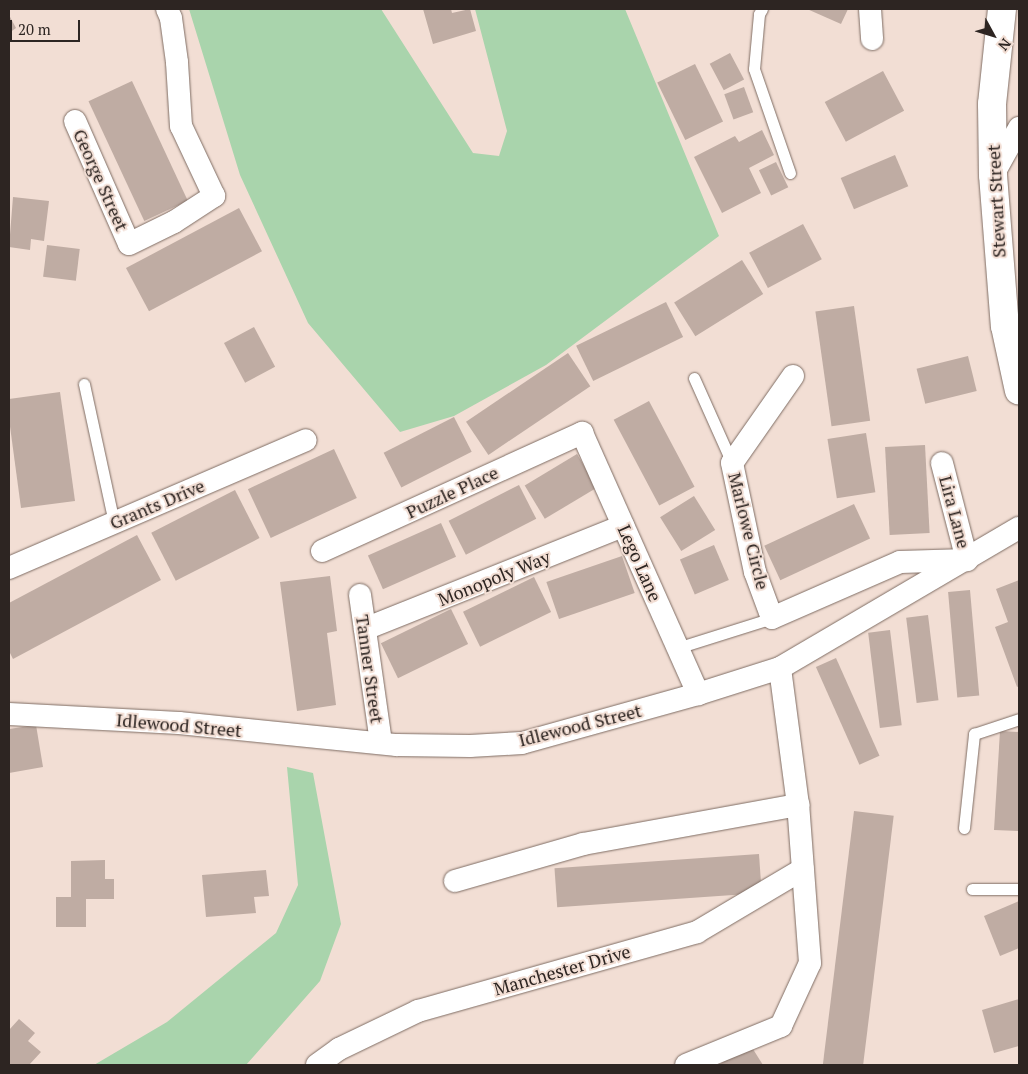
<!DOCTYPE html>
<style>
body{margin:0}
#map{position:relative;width:1028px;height:1074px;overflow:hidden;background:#f2ded4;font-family:"PT Serif",serif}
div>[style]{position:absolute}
.green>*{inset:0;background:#a9d4ac}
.building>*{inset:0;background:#bfaca3;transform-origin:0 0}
.roads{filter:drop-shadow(0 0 1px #7f6d64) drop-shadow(0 0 1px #7f6d64)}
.service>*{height:11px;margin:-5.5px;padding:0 5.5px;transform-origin:5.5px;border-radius:5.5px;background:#fff}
.minor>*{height:22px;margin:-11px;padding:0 11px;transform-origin:11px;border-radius:11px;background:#fff}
.tertiary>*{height:28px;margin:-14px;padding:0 14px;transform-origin:14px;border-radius:14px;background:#fff}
span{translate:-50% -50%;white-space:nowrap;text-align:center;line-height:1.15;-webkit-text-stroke:4px #f2ded4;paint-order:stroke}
.street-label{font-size:18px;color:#2d2522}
.frame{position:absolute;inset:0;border:10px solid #2d2522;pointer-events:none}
.north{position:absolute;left:968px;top:10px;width:50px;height:50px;-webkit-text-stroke:4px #f2ded4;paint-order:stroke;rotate:129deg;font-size:14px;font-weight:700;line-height:20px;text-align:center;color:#2d2522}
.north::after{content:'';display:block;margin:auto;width:18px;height:22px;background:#2d2522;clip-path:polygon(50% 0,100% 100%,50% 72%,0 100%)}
.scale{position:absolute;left:10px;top:20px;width:70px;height:22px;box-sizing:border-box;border:2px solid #2d2522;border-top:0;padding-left:6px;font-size:15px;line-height:18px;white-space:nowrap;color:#2d2522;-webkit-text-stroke:4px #f2ded4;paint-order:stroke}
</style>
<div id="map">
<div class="green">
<div style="clip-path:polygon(189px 9px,381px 9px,473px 153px,499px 156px,507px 131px,475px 9px,625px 9px,719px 236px,546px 365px,454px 416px,400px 432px,308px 323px,240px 175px)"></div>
<div style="clip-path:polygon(287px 767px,313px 773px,341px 924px,320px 981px,246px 1065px,94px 1065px,167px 1022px,276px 933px,298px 885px)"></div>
</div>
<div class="building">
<div style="clip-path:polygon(423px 9px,451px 9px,452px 13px,470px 9px,476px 31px,433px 44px)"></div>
<div style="clip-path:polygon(807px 9px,848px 9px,841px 24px)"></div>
<div style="clip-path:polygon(9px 15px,16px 28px,9px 33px)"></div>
<div style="left:730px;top:53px;width:30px;height:23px;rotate:62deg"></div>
<div style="left:695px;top:64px;width:64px;height:42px;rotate:64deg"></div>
<div style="left:883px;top:71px;width:45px;height:66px;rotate:62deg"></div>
<div style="left:132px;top:81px;width:132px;height:48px;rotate:65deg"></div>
<div style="left:744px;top:87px;width:27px;height:21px;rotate:70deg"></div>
<div style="clip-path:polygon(762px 130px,774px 155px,749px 168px,761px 193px,722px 213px,694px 157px,735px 136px,739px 142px)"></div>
<div style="left:895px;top:155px;width:34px;height:59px;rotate:67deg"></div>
<div style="left:776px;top:162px;width:28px;height:19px;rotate:64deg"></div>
<div style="clip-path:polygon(13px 197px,49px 201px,44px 241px,31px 239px,30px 250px,9px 247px)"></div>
<div style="left:239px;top:208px;width:49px;height:128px;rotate:62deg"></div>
<div style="left:803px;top:224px;width:40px;height:61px;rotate:62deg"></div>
<div style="left:47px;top:245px;width:33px;height:32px;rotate:7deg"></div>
<div style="left:742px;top:260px;width:40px;height:80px;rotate:58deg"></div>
<div style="left:666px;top:302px;width:39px;height:100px;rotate:64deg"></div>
<div style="left:854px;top:306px;width:116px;height:39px;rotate:82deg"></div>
<div style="left:254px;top:327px;width:45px;height:34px;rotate:62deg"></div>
<div style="left:568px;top:353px;width:40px;height:123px;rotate:56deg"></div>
<div style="left:968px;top:356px;width:36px;height:53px;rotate:76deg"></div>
<div style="clip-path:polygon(60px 392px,75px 501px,21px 508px,9px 419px,9px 399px)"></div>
<div style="left:649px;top:401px;width:97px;height:40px;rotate:62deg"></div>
<div style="left:454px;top:417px;width:39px;height:79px;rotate:63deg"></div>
<div style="left:866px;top:433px;width:60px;height:39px;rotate:81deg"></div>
<div style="left:925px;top:445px;width:88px;height:40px;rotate:87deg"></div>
<div style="left:334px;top:449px;width:54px;height:95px;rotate:65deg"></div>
<div style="left:577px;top:454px;width:39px;height:61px;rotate:59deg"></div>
<div style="left:519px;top:485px;width:38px;height:79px;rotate:63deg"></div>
<div style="left:235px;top:490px;width:54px;height:94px;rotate:63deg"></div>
<div style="left:694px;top:496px;width:40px;height:40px;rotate:58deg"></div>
<div style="left:854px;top:504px;width:38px;height:99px;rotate:65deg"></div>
<div style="left:441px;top:523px;width:37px;height:80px;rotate:66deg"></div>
<div style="clip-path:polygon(137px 535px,161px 580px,13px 659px,9px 651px,9px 603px)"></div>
<div style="left:714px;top:545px;width:38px;height:37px;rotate:67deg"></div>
<div style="left:622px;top:556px;width:39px;height:80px;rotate:71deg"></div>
<div style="clip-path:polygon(330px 576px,337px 631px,327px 633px,336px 705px,297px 711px,280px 582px)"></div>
<div style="left:534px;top:577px;width:39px;height:79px;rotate:64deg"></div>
<div style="clip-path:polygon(1019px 580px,1019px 686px,1017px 687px,995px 627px,1008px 622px,996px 589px)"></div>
<div style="left:970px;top:590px;width:106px;height:22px;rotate:85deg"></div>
<div style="left:451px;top:609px;width:39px;height:78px;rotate:64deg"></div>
<div style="left:928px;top:615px;width:86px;height:22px;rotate:83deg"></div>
<div style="left:890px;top:630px;width:96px;height:22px;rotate:83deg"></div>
<div style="left:836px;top:658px;width:107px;height:22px;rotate:66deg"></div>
<div style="clip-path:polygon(36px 725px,43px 767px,9px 773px,9px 729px)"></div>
<div style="clip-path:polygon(1000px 731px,1019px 732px,1019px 831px,994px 830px)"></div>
<div style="left:854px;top:811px;width:40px;height:256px;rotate:7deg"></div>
<div style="left:759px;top:854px;width:39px;height:205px;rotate:86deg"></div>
<div style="clip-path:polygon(105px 860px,105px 879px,114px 879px,114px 899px,86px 899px,86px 927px,56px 927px,56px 897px,71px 897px,71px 861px)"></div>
<div style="clip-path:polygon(266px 870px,269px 896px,254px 897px,256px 913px,206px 917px,202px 875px)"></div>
<div style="clip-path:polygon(1019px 901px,1019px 948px,1000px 956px,984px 916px)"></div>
<div style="clip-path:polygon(1019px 999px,1019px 1046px,994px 1053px,982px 1010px)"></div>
<div style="clip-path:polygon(19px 1019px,35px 1033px,28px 1041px,41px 1052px,29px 1065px,9px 1065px,9px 1030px)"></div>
<div style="clip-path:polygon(751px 1046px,763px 1065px,718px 1065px)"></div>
</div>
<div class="roads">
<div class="service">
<div style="left:762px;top:9px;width:6px;rotate:121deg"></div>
<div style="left:759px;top:14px;width:55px;rotate:95.2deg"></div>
<div style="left:754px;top:69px;width:110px;rotate:70.9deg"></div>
<div style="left:694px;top:378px;width:93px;rotate:65.9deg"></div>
<div style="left:84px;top:384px;width:142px;rotate:77.8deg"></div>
<div style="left:677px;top:648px;width:100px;rotate:-17.5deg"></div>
<div style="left:964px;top:828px;width:95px;rotate:-83.9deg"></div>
<div style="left:974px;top:734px;width:47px;rotate:-18.4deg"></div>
<div style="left:972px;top:889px;width:47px"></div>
</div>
<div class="minor">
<div style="left:870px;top:9px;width:30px;rotate:86deg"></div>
<div style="left:75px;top:121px;width:134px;rotate:66.3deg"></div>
<div style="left:129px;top:244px;width:50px;rotate:-26.1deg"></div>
<div style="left:174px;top:222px;width:48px;rotate:-33deg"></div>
<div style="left:214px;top:196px;width:77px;rotate:-115.2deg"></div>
<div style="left:181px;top:126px;width:64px;rotate:-93.6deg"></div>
<div style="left:177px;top:62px;width:44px;rotate:-97.8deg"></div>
<div style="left:171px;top:18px;width:10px;rotate:-114deg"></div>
<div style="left:993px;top:175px;width:54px;rotate:-61deg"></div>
<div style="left:793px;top:376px;width:106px;rotate:125deg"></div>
<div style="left:732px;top:463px;width:111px;rotate:78.1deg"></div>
<div style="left:755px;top:572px;width:49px;rotate:69.7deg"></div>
<div style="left:772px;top:618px;width:140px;rotate:-23.6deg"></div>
<div style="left:900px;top:562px;width:67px;rotate:-1.7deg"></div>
<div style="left:967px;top:560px;width:100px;rotate:-104.5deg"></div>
<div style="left:322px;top:551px;width:286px;rotate:-24.4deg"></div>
<div style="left:582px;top:433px;width:286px;rotate:66deg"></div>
<div style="left:9px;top:568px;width:323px;rotate:-23.3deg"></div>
<div style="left:360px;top:595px;width:149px;rotate:81.9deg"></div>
<div style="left:365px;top:629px;width:278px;rotate:-21.8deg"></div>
<div style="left:9px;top:714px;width:170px;rotate:3deg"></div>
<div style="left:179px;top:723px;width:219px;rotate:5.8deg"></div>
<div style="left:397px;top:745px;width:73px;rotate:0.8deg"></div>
<div style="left:470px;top:746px;width:52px;rotate:-3.3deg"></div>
<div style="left:522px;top:743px;width:183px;rotate:-15.6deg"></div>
<div style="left:698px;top:694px;width:86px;rotate:-17.6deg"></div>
<div style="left:780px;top:668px;width:277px;rotate:-30.4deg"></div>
<div style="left:455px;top:881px;width:133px;rotate:-16.1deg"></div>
<div style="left:583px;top:844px;width:219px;rotate:-10.3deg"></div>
<div style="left:317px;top:1065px;width:27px;rotate:-36deg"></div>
<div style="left:339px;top:1049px;width:88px;rotate:-25.7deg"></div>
<div style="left:418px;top:1011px;width:290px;rotate:-15.8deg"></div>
<div style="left:697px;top:932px;width:123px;rotate:-30.7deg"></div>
<div style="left:686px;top:1065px;width:103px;rotate:-22.3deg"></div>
<div style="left:781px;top:1026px;width:69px;rotate:-65.3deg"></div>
<div style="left:810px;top:963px;width:158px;rotate:-94.3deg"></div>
<div style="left:798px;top:805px;width:138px;rotate:-97.5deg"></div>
</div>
<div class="tertiary">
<div style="left:1002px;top:9px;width:96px;rotate:96deg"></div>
<div style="left:992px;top:104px;width:71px;rotate:89.2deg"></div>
<div style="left:993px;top:175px;width:151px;rotate:85.5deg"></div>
<div style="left:1005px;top:326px;width:66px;rotate:77.8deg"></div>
</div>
</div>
<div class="street-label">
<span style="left:101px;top:180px;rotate:66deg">George Street</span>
<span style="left:996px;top:201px;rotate:-93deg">Stewart Street</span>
<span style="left:452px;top:492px;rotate:-25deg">Puzzle Place</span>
<span style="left:157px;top:504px;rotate:-23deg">Grants Drive</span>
<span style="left:955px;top:512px;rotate:75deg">Lira Lane</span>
<span style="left:749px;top:531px;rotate:76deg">Marlowe Circle</span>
<span style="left:640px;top:563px;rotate:66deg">Lego Lane</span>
<span style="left:494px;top:578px;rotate:-22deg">Monopoly Way</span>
<span style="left:370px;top:669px;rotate:82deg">Tanner Street</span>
<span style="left:179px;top:725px;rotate:5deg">Idlewood Street</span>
<span style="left:580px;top:725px;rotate:-14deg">Idlewood Street</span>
<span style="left:562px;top:970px;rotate:-16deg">Manchester Drive</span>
</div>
<div class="frame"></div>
<div class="north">N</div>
<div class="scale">20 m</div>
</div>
